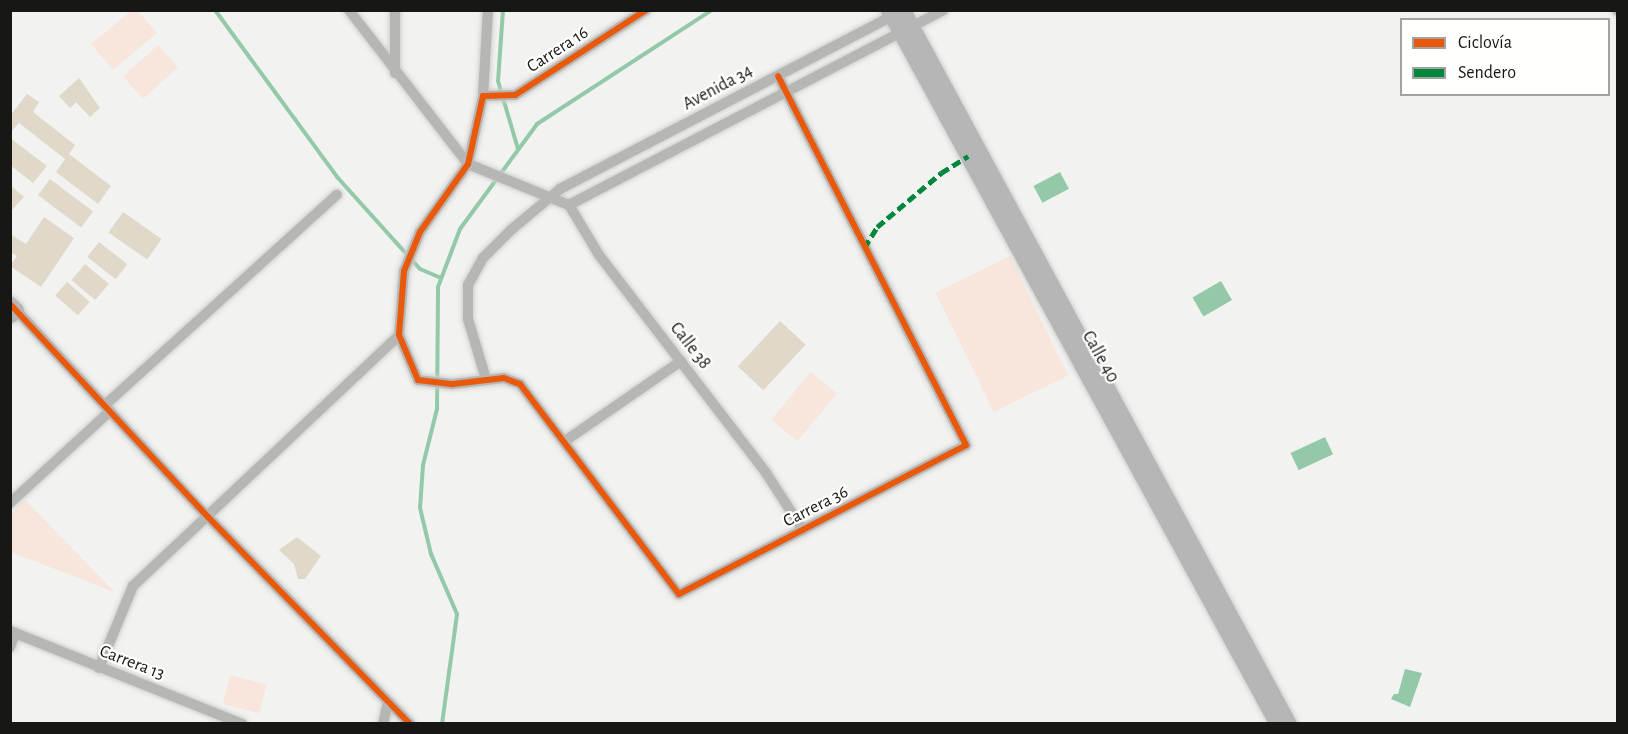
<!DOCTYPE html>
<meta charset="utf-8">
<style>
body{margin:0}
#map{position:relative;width:1628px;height:734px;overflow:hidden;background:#f2f2f1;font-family:"Alegreya Sans",sans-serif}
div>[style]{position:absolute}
.green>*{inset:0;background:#f8e6dd;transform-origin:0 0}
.water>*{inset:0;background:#93c9a9;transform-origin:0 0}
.stream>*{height:4px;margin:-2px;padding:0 2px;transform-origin:2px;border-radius:2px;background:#93c9a9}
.building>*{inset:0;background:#e0d8c9;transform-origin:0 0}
.roads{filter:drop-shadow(0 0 2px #cfcfce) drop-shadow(0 0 2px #cfcfce)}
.street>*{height:10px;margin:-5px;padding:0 5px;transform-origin:5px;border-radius:5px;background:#b6b6b5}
.secondary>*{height:15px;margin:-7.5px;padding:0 7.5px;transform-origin:7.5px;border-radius:7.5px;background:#b5b6b5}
.quiet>*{height:4.5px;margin-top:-2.25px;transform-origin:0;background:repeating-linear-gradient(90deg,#00873e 0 9px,transparent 0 13.5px)}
.cycleway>*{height:6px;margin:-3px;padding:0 3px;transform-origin:3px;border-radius:3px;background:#e8590c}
span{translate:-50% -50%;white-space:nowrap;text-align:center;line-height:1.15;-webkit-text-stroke:4.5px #fffffe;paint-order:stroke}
.street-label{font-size:18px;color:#171716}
.frame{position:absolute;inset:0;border:12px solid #171716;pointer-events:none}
.legend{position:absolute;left:1400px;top:18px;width:210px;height:78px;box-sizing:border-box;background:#fffffe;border:2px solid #a2a2a1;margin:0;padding:8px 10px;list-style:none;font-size:18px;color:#171716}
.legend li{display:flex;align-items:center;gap:12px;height:30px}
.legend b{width:30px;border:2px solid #a2a2a1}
</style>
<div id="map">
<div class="green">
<div style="clip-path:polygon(132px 10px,138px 11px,157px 33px,113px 70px,91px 44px)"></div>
<div style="left:158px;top:45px;width:30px;height:47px;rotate:48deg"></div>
<div style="left:1010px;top:256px;width:133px;height:83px;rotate:64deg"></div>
<div style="left:811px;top:372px;width:34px;height:62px;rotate:40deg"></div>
<div style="clip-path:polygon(25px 500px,114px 591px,114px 592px,11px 552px,11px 514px)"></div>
<div style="left:230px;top:675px;width:38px;height:30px;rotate:14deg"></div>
</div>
<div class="water">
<div style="left:1060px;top:172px;width:19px;height:30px;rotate:62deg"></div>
<div style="left:1221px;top:281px;width:22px;height:33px;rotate:60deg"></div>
<div style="left:1325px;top:437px;width:19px;height:38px;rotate:65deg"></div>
<div style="clip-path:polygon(1405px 669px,1422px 673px,1410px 707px,1391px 699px,1394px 694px,1398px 694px)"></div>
</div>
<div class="stream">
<div style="left:215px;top:10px;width:208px;rotate:53.8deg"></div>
<div style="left:338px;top:178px;width:122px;rotate:48deg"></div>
<div style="left:420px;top:269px;width:23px;rotate:23deg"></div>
<div style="left:503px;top:10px;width:71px;rotate:94deg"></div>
<div style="left:498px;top:81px;width:71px;rotate:73.6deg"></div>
<div style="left:442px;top:724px;width:111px;rotate:-82.2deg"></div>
<div style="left:457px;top:614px;width:65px;rotate:-113.4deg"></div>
<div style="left:431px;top:554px;width:47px;rotate:-103.4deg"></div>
<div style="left:420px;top:508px;width:43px;rotate:-86deg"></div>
<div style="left:423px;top:465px;width:58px;rotate:-76deg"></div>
<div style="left:437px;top:409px;width:122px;rotate:-89.5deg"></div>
<div style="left:438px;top:287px;width:62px;rotate:-69.2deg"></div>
<div style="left:460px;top:229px;width:130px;rotate:-53.7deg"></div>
<div style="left:537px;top:124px;width:209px;rotate:-33.1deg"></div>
</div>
<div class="building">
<div style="clip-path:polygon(79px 78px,100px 108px,90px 117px,76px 102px,70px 108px,59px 96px)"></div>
<div style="clip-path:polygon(27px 94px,39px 102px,33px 112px,75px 145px,69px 154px,111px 186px,98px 204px,56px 172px,65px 159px,19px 123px,10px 133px,10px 116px)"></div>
<div style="clip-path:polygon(10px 138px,47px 166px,33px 183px,10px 165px)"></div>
<div style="left:50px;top:179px;width:54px;height:20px;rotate:37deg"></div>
<div style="clip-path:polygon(10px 185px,24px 197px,10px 212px)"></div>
<div style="left:123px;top:212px;width:47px;height:25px;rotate:35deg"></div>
<div style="clip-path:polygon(44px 217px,74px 238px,41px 287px,10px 266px,17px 256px,10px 252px,10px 234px,26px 244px)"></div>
<div style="left:99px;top:242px;width:36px;height:19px;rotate:38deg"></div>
<div style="left:85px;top:264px;width:31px;height:21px;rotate:40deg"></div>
<div style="left:67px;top:282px;width:30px;height:18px;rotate:41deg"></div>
<div style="left:780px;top:321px;width:35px;height:62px;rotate:43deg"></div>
<div style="clip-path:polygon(297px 537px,321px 556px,305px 579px,298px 579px,294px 564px,279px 550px)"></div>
</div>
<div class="roads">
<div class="street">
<div style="left:349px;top:10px;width:195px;rotate:52.3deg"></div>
<div style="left:468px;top:164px;width:109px;rotate:22.1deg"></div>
<div style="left:569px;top:205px;width:58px;rotate:59deg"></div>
<div style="left:599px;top:255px;width:275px;rotate:52.5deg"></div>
<div style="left:766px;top:473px;width:68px;rotate:57deg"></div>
<div style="left:395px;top:10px;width:63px;rotate:90deg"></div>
<div style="left:646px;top:10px;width:156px;rotate:147deg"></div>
<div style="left:515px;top:95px;width:32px;rotate:178deg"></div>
<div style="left:483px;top:96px;width:70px;rotate:102.4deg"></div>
<div style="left:468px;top:164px;width:83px;rotate:125.2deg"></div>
<div style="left:420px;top:232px;width:42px;rotate:112.3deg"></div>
<div style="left:404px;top:271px;width:64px;rotate:94.5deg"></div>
<div style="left:399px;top:335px;width:49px;rotate:67.1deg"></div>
<div style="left:418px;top:380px;width:35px;rotate:7deg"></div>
<div style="left:453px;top:384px;width:51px;rotate:-6.7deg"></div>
<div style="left:504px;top:378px;width:17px;rotate:21deg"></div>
<div style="left:520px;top:384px;width:263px;rotate:52.9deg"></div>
<div style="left:679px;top:594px;width:323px;rotate:-27.4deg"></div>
<div style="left:966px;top:445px;width:414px;rotate:-117deg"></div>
<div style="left:1617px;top:10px;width:1px;rotate:45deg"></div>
<div style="left:483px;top:96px;width:86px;rotate:-86.7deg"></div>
<div style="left:569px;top:205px;width:422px;rotate:-27.5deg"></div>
<div style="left:16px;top:310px;width:282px;rotate:47.2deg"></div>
<div style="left:208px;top:517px;width:289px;rotate:45.7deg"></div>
<div style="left:486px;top:379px;width:63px;rotate:-106.7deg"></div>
<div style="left:468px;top:319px;width:34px;rotate:-90deg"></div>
<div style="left:468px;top:285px;width:31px;rotate:-61deg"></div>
<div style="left:483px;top:258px;width:40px;rotate:-45deg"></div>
<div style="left:511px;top:230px;width:64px;rotate:-39.9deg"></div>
<div style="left:560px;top:189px;width:381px;rotate:-27.5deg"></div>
<div style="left:105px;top:405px;width:313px;rotate:-42.2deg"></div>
<div style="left:565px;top:441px;width:141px;rotate:-34.6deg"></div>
<div style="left:10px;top:503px;width:136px;rotate:-42.6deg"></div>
<div style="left:10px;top:631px;width:250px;rotate:21.8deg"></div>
<div style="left:10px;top:647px;width:15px;rotate:-70deg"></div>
<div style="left:99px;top:668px;width:89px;rotate:-67.5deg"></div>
<div style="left:133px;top:586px;width:366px;rotate:-43.3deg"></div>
<div style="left:383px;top:724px;width:22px;rotate:-77deg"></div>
</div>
<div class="secondary">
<div style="left:888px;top:10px;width:813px;rotate:61.42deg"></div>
<div style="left:903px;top:10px;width:812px;rotate:61.6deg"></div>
<div style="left:10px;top:304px;width:8px;rotate:45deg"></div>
<div style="left:16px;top:310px;width:8px;rotate:140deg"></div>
</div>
</div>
<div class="quiet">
<div style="left:864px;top:248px;width:25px;rotate:-58deg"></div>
<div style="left:877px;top:227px;width:84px;rotate:-40.2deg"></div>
<div style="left:941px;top:173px;width:32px;rotate:-32deg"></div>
</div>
<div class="cycleway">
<div style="left:646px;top:10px;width:156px;rotate:147deg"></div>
<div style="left:515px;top:95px;width:32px;rotate:178deg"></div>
<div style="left:483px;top:96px;width:70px;rotate:102.4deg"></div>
<div style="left:468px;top:164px;width:83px;rotate:125.2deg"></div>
<div style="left:420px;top:232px;width:42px;rotate:112.3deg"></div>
<div style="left:404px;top:271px;width:64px;rotate:94.5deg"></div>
<div style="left:399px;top:335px;width:49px;rotate:67.1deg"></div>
<div style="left:418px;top:380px;width:35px;rotate:7deg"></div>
<div style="left:453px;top:384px;width:51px;rotate:-6.7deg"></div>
<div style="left:504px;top:378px;width:17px;rotate:21deg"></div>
<div style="left:520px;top:384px;width:263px;rotate:52.9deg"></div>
<div style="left:679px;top:594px;width:323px;rotate:-27.4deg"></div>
<div style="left:966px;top:445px;width:414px;rotate:-117deg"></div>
<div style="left:10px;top:304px;width:291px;rotate:47.1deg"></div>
<div style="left:208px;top:517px;width:289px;rotate:45.7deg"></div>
</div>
<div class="street-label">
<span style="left:558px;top:50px;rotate:-33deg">Carrera 16</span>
<span style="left:718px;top:88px;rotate:-28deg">Avenida 34</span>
<span style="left:690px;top:346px;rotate:52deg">Calle 38</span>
<span style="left:1100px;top:357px;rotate:61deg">Calle 40</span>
<span style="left:816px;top:507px;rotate:-27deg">Carrera 36</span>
<span style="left:132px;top:663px;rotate:21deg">Carrera 13</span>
</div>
<div class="frame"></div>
<ul class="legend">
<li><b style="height:8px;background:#e8590c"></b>Ciclovía</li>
<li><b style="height:8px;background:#00873e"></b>Sendero</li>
</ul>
</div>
